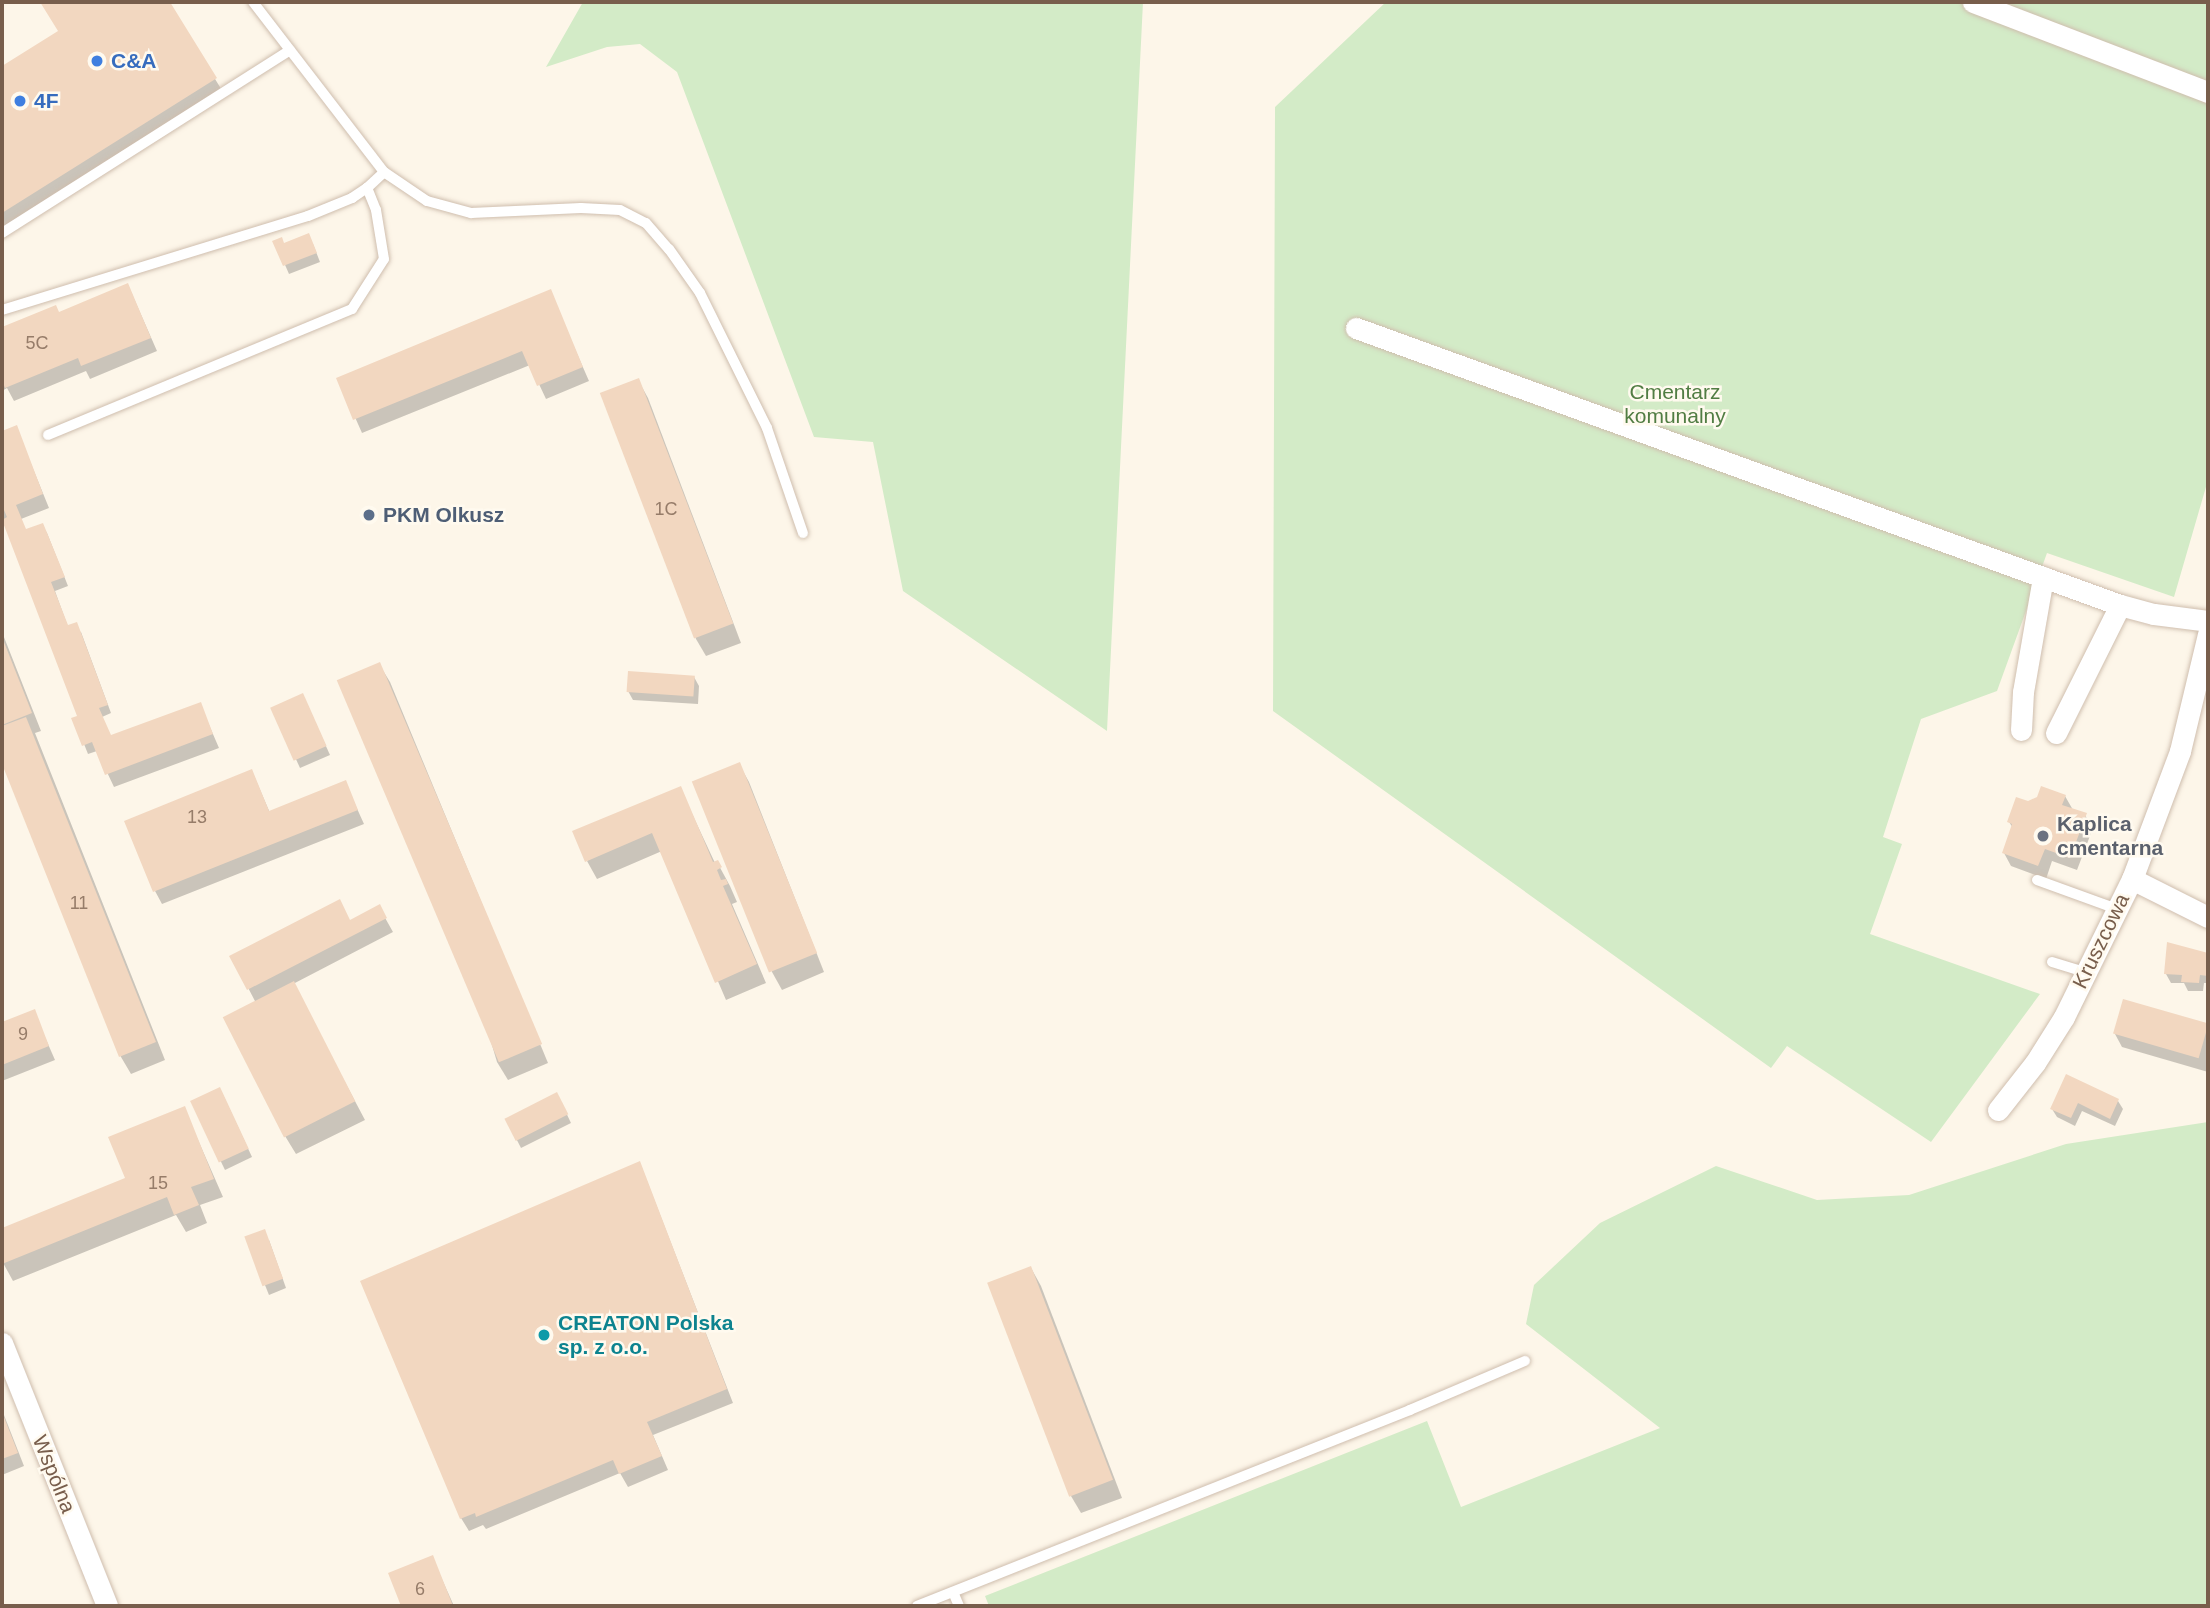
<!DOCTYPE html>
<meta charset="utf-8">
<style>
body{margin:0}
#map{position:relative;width:2210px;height:1608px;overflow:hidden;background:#fdf6e9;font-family:Helvetica,sans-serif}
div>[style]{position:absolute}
.green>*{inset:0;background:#d3ebc7}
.shadow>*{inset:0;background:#0003}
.building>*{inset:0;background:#f2d7c0;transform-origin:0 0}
.roads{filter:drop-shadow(0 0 2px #cfbeae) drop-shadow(0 0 2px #cfbeae)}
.lane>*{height:10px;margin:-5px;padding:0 5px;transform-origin:5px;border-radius:5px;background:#fff}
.street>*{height:21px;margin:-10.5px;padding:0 10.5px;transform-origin:10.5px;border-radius:10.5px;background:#fff}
.dots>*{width:19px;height:19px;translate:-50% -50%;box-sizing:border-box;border:4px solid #fffaef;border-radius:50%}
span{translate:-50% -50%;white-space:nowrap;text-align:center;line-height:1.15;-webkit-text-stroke:5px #fffaef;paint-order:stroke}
.number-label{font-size:18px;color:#967c69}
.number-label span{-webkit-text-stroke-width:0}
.shop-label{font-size:21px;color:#366cbe;font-weight:700}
.left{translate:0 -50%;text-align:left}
.park-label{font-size:21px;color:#517d43}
.service-label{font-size:21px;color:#4e5e75;font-weight:700}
.worship-label{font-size:21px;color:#5b616d;font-weight:700}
.street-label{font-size:21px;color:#785e4c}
.culture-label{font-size:21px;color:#0d838f;font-weight:700}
.frame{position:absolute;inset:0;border:4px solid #785e4c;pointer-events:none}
</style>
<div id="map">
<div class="green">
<div style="clip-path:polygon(583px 2px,1143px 2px,1107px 731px,903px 591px,873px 442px,814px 437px,677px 72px,640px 44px,607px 47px,546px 67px)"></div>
<div style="clip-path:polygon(1386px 2px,2208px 2px,2208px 480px,2174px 597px,2047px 553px,1997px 691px,1921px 719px,1883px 837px,1902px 844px,1870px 934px,2040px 994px,1931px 1142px,1787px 1046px,1771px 1068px,1273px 711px,1275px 107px)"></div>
<div style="clip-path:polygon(2208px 1122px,2208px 1606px,989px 1606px,985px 1596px,1427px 1421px,1461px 1507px,1660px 1428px,1526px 1324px,1534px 1285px,1600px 1223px,1716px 1166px,1817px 1200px,1909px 1195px,2066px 1144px)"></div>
</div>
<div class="shadow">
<div style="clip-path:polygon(42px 2px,168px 2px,223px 92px,2px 230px,2px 68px,60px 32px)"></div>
<div style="clip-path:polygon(275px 242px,284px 245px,313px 244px,320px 262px,289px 274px)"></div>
<div style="clip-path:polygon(128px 285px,157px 351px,90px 379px,86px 371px,14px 401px,7px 388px,2px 391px,2px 329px,55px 308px,59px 314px)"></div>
<div style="clip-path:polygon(550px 292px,589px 381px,546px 399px,530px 365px,362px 433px,338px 379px)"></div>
<div style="clip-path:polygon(638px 380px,648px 398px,741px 643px,706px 656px,696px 639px,603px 394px)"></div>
<div style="clip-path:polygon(16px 427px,49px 508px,21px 519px,26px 531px,42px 525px,47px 533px,68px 586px,55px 591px,68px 627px,81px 632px,111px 713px,102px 717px,111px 737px,200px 704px,219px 748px,114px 787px,97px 751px,88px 754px,74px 719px,80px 717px,6px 525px,2px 526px,2px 433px)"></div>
<div style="clip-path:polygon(2px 632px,41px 731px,35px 733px,165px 1060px,131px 1074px,121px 1057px,2px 758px)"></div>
<div style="clip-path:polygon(379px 664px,390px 682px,548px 1063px,508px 1080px,497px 1062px)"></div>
<div style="clip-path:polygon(694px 677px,699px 686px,698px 704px,633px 700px,628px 691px)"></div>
<div style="clip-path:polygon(307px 704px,330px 755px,300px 768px,273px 709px)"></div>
<div style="clip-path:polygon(739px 764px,749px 782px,824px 972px,782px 990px,772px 972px)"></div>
<div style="clip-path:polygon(252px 771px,270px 813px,345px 782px,364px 824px,162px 904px,155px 891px)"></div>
<div style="clip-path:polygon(680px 788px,715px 863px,717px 862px,730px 886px,737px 902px,732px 904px,766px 983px,726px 1000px,662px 851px,597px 879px,587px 861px)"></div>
<div style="clip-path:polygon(2065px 796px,2073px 810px,2085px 815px,2093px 828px,2077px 870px,2052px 861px,2046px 879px,2011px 866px,2004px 853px,2013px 828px,2009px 822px,2028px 803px)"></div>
<div style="clip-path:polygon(379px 907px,393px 932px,293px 984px,365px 1120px,296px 1154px,285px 1136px,256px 1003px,232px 957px,350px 922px)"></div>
<div style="clip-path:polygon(2170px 944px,2208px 955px,2208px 983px,2204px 983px,2203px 991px,2188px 991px,2184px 983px,2171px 983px,2166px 974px)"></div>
<div style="clip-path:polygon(2124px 1002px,2208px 1026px,2208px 1072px,2122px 1047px,2115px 1034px)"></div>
<div style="clip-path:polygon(34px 1012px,55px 1060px,2px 1081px,2px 1024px)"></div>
<div style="clip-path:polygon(2067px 1077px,2118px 1101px,2123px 1109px,2115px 1126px,2082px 1111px,2075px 1126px,2057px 1117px,2052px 1109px)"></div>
<div style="clip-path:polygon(224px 1097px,252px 1157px,225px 1170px,192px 1102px)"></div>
<div style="clip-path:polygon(561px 1102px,571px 1123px,521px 1148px,506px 1119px)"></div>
<div style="clip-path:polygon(184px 1108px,223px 1197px,200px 1205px,207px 1223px,186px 1232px,176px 1215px,13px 1281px,2px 1261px,2px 1230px,127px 1179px)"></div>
<div style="clip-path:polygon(640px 1163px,733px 1403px,653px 1435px,668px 1470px,628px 1487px,620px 1473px,486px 1529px,483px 1525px,469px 1531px,461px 1518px)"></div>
<div style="clip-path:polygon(246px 1238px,269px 1240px,286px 1288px,269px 1295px)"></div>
<div style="clip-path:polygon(1031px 1268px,1041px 1286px,1122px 1498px,1081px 1513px,1071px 1496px,990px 1284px)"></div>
<div style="clip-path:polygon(2px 1410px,24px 1466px,2px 1475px)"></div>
<div style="clip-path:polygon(432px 1557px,454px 1606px,403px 1606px,390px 1574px)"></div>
</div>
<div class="building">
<div style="clip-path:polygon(40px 2px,170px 2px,217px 78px,2px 213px,2px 66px,58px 31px)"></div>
<div style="clip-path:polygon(309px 233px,317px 253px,283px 266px,272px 241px,282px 237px,284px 243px)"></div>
<div style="clip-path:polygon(128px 283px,151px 338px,81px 366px,78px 358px,5px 388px,2px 380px,2px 327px,56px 305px,59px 312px)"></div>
<div style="clip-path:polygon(551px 289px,583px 367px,537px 386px,522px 351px,353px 420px,336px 378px)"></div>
<div style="left:639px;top:378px;width:263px;height:42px;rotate:69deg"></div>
<div style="clip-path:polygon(17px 425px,43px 494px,16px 505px,26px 529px,43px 523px,65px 577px,51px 582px,68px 625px,77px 622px,108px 705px,99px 708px,111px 735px,201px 702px,213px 734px,105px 775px,92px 742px,82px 746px,71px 718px,77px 716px,2px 520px,7px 517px,4px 510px,2px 511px,2px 431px)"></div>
<div style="clip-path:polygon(2px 637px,32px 713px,2px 725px)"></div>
<div style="left:380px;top:662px;width:415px;height:47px;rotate:67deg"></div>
<div style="left:628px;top:671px;width:67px;height:21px;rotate:4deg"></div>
<div style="left:303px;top:693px;width:58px;height:36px;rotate:66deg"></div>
<div style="clip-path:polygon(26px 717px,156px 1042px,119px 1057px,2px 764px,2px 726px)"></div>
<div style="left:740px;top:762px;width:206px;height:52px;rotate:68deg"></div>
<div style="clip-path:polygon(252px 769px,269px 811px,346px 780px,358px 810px,153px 892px,124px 821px)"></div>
<div style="clip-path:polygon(681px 786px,713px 862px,718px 860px,722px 867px,717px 870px,721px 880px,726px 879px,728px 884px,723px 886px,757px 964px,715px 983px,652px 833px,585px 862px,572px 831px)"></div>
<div style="clip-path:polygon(2041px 786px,2066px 795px,2062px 805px,2087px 813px,2070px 858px,2045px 849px,2038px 866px,2002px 853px,2012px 824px,2007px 822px,2016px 797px,2028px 801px,2037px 797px)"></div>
<div style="clip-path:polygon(340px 899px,350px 920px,380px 904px,387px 918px,247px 990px,229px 956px)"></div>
<div style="clip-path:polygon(2167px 942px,2208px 953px,2208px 976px,2200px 975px,2199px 983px,2181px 982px,2182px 975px,2164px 974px)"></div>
<div style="left:294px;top:981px;width:135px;height:80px;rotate:63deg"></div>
<div style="left:2123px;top:999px;width:89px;height:36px;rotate:16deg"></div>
<div style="clip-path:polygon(35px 1009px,49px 1046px,2px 1065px,2px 1022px)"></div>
<div style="clip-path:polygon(2066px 1074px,2119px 1099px,2110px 1119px,2078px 1103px,2071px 1118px,2050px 1109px)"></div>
<div style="left:220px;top:1087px;width:68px;height:33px;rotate:65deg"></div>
<div style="left:557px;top:1092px;width:25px;height:59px;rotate:63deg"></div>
<div style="clip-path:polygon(185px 1106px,214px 1179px,191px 1187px,199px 1205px,174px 1215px,167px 1197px,2px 1264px,2px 1228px,125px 1178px,108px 1137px)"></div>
<div style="clip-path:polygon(640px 1161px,727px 1389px,647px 1422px,662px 1456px,619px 1474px,613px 1460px,476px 1517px,475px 1513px,460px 1519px,360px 1281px)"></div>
<div style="left:265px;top:1229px;width:53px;height:22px;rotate:70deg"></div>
<div style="left:1031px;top:1266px;width:229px;height:47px;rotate:69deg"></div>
<div style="clip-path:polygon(2px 1412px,18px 1453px,2px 1459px)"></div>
<div style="clip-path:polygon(433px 1555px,453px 1606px,401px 1606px,388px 1573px)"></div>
</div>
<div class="roads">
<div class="lane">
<div style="left:253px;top:2px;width:215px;rotate:52.4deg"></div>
<div style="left:384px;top:172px;width:52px;rotate:34deg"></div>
<div style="left:427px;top:201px;width:46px;rotate:15.3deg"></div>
<div style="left:471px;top:213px;width:110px;rotate:-2.6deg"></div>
<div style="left:581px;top:208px;width:39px;rotate:3deg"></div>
<div style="left:620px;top:210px;width:29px;rotate:27deg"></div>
<div style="left:646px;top:223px;width:35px;rotate:49deg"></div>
<div style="left:669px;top:249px;width:54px;rotate:54.8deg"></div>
<div style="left:700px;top:293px;width:151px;rotate:63.6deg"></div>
<div style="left:767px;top:428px;width:111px;rotate:71.1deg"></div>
<div style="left:2px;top:233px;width:341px;rotate:-32.4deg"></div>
<div style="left:2px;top:310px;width:320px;rotate:-17.1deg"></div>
<div style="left:308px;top:216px;width:48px;rotate:-22.2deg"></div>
<div style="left:352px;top:198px;width:18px;rotate:-34deg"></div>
<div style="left:367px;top:188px;width:23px;rotate:-43deg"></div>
<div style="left:48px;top:435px;width:329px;rotate:-22.5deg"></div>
<div style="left:352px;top:309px;width:59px;rotate:-57.4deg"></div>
<div style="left:384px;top:259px;width:50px;rotate:-99.3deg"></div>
<div style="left:376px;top:210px;width:24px;rotate:-112deg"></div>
<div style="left:2037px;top:880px;width:85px;rotate:19.9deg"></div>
<div style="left:2052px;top:962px;width:34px;rotate:17deg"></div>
<div style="left:953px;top:1592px;width:15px;rotate:67deg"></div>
<div style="left:917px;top:1606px;width:531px;rotate:-21.68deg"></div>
<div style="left:1410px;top:1410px;width:125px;rotate:-23.1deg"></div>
</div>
<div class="street">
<div style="left:1973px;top:2px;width:252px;rotate:21deg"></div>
<div style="left:1356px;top:328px;width:813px;rotate:19.93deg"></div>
<div style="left:2120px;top:605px;width:35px;rotate:15deg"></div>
<div style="left:2154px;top:614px;width:54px;rotate:7.4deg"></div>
<div style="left:2021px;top:730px;width:38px;rotate:-87deg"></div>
<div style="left:2023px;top:692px;width:117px;rotate:-80.1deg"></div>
<div style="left:2056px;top:733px;width:143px;rotate:-63.4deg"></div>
<div style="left:2132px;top:879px;width:85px;rotate:26.6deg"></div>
<div style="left:1998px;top:1110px;width:60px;rotate:-51.8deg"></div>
<div style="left:2035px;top:1063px;width:54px;rotate:-57.8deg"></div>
<div style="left:2064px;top:1017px;width:154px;rotate:-63.8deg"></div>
<div style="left:2132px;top:879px;width:137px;rotate:-69.4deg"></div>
<div style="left:2180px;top:751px;width:120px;rotate:-76.5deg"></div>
<div style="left:2px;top:1343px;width:283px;rotate:68.2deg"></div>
</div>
</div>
<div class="dots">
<div style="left:97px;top:61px;background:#3f7fe0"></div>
<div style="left:20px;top:101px;background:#3f7fe0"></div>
<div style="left:369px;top:515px;background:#5c6f8a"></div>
<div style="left:2043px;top:836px;background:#6b7280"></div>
<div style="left:544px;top:1335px;background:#0f9aa8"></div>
</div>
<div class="number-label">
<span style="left:37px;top:343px">5C</span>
<span style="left:666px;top:509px">1C</span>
<span style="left:197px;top:817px">13</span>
<span style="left:79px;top:903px">11</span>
<span style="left:23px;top:1034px">9</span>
<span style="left:158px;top:1183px">15</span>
<span style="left:420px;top:1589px">6</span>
</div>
<div class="shop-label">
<span class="left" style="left:111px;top:61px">C&amp;A</span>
<span class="left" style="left:34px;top:101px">4F</span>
</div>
<div class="park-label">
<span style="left:1675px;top:404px">Cmentarz<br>komunalny</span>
</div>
<div class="service-label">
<span class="left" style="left:383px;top:515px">PKM Olkusz</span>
</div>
<div class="worship-label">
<span class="left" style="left:2057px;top:836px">Kaplica<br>cmentarna</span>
</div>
<div class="street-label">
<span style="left:2101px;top:941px;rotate:-64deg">Kruszcowa</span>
<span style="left:54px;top:1474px;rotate:68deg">Wspólna</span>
</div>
<div class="culture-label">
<span class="left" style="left:558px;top:1335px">CREATON Polska<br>sp. z o.o.</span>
</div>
<div class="frame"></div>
</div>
